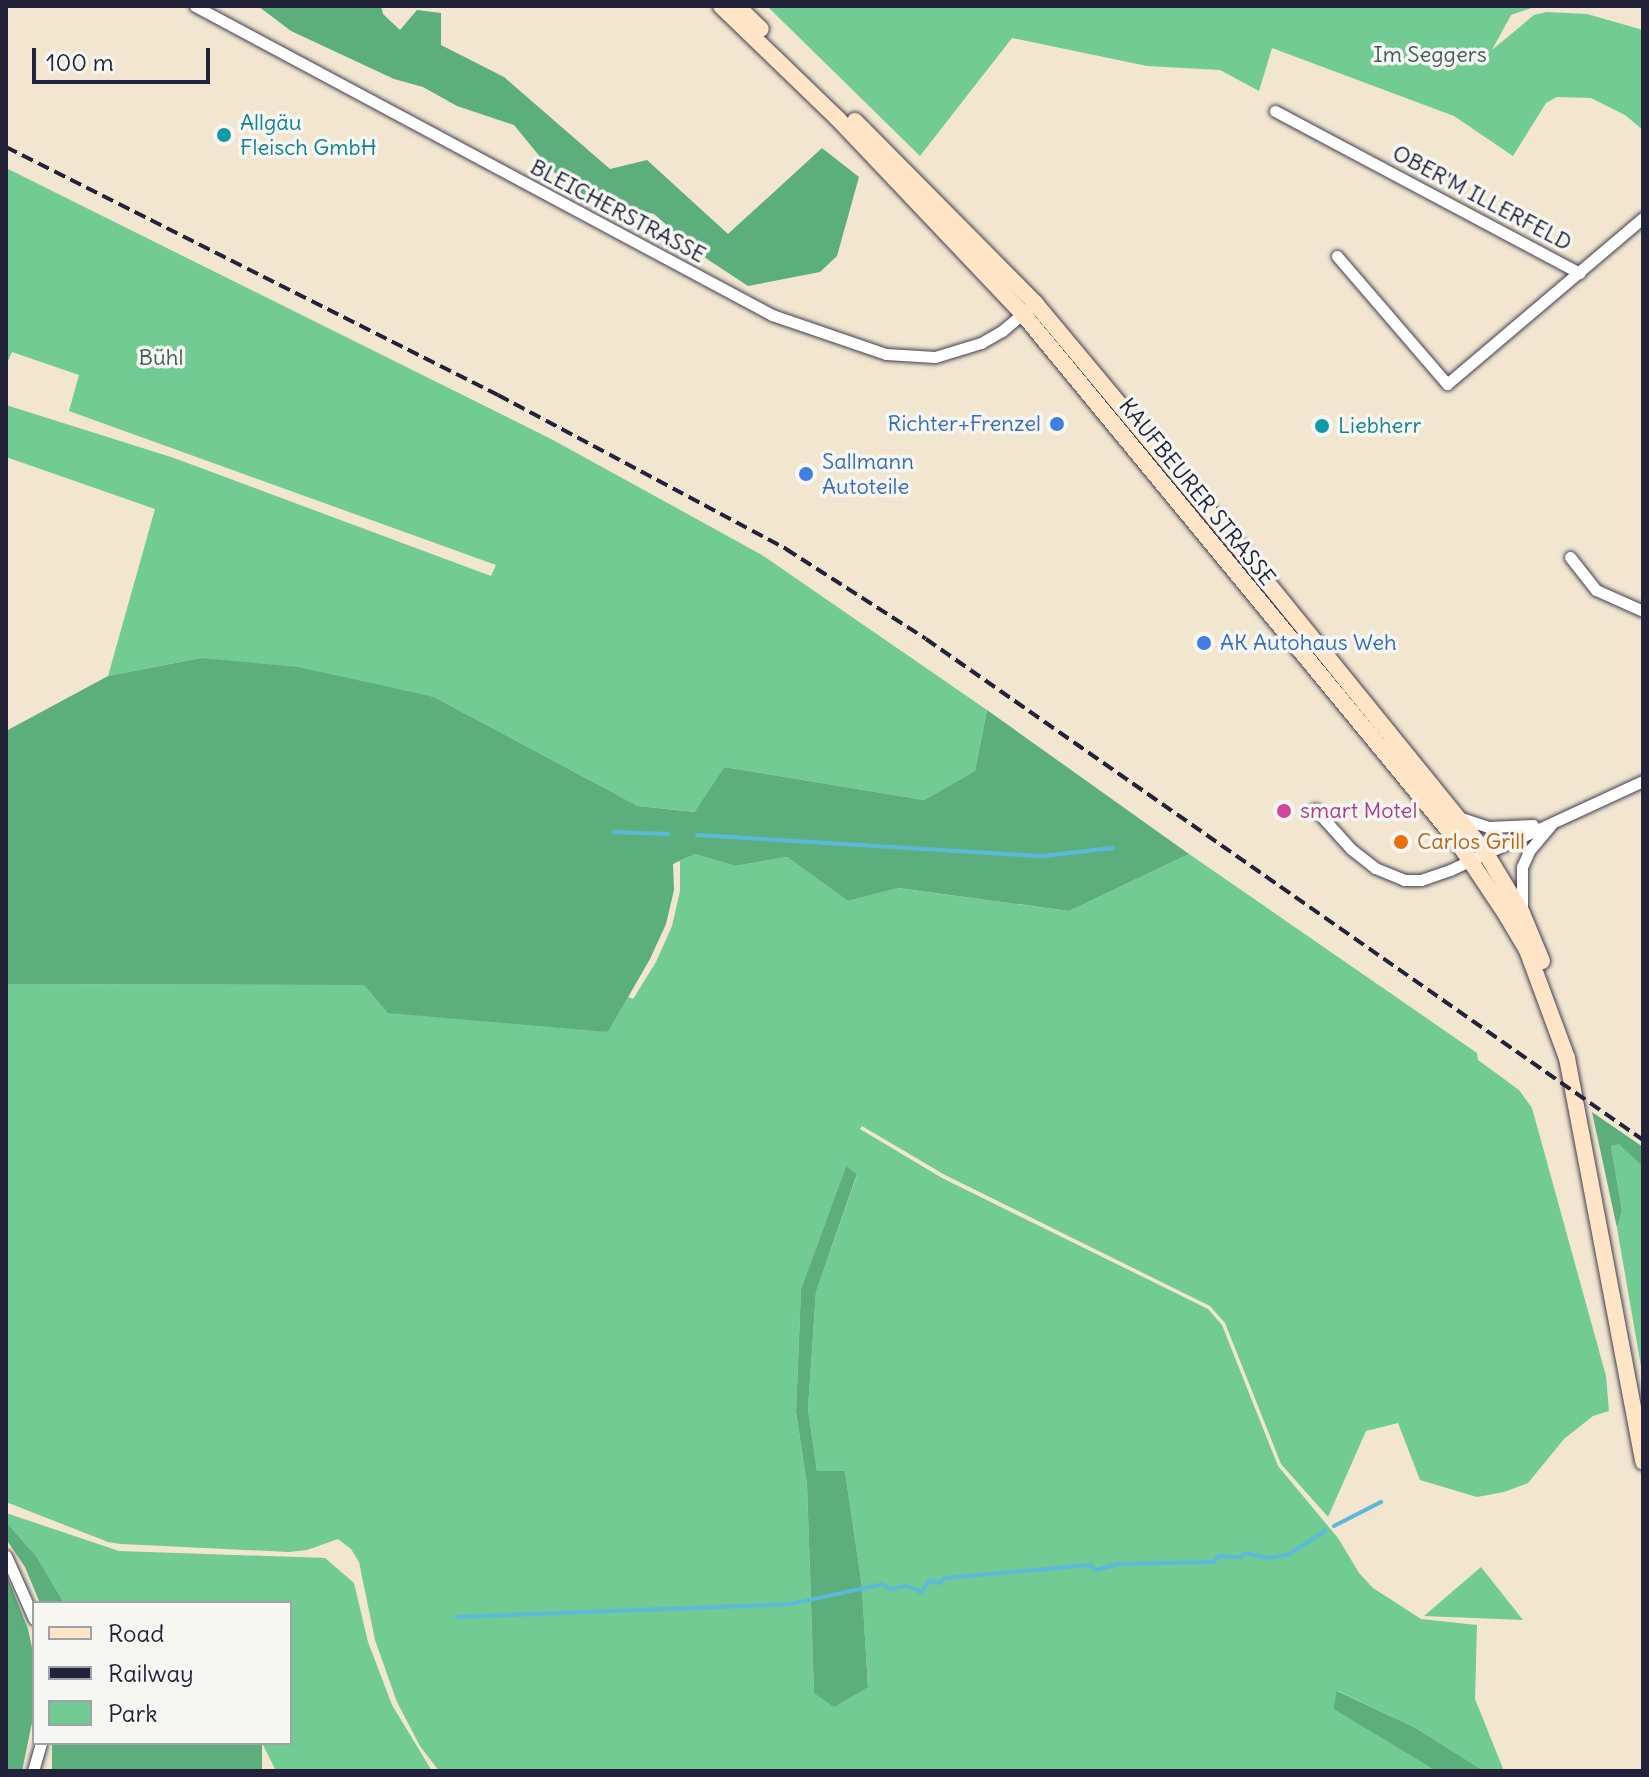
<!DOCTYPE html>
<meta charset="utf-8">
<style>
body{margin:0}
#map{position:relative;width:1649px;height:1777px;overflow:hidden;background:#f2e6d1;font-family:Delius,sans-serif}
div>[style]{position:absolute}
.green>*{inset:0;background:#71cb92}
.forest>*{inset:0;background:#5caf7c;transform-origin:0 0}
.stream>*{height:4px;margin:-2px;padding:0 2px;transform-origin:2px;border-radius:2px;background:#5bbad9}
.roads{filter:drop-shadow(0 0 2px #413f52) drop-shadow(0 0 2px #413f52)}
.street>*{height:11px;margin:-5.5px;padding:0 5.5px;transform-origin:5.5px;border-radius:5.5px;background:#fff}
.secondary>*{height:16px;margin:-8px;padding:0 8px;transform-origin:8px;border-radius:8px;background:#ffe4c6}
.rail>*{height:4px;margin-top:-2px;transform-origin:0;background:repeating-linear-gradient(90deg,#22223b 0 12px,transparent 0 18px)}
.dots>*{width:22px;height:22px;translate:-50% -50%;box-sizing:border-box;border:4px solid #f6f6f2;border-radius:50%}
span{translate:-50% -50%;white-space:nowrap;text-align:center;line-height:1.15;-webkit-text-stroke:7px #f6f6f2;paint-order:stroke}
.park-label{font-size:22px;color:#3e5d59}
.culture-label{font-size:22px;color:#0d838f}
.left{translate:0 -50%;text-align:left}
.street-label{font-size:22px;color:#22223b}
.shop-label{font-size:22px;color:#366cbe}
.right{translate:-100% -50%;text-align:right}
.hotel-label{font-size:22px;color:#b23c85}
.food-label{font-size:22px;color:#c56008}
.frame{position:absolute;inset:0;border:8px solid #22223b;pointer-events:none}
.legend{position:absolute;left:32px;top:1601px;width:260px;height:144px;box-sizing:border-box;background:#f6f6f2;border:2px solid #a1a1a9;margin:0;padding:10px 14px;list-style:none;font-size:24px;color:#22223b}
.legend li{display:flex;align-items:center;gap:16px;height:40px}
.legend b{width:40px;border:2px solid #a1a1a9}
.scale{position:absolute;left:32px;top:48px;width:178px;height:36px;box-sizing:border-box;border:4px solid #22223b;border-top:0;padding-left:10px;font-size:24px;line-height:28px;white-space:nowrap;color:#22223b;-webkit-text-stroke:6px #f6f6f2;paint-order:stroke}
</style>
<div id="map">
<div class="green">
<div style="clip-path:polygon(767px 6px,1537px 6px,1511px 15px,1492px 50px,1534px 15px,1546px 12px,1587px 14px,1643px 30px,1643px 130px,1625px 115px,1591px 98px,1557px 97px,1546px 103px,1513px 156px,1454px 116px,1272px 48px,1259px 91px,1220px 70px,1147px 66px,1012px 38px,920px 156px)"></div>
<div style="clip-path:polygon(6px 168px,553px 440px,762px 555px,987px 710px,975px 771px,924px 800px,724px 767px,696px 812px,638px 806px,434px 697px,201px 658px,108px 676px,155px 509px,6px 457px,6px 405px,174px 458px,491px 576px,496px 565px,69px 411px,79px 375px,12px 352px,6px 366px)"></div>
<div style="clip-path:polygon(evenodd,695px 854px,735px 866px,787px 857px,848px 901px,897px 888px,1069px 911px,1189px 854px,1477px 1053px,1478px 1060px,1519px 1090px,1532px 1108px,1606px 1376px,1609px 1411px,1593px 1416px,1564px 1439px,1528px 1483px,1504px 1492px,1477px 1497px,1420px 1480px,1398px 1423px,1366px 1431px,1328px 1517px,1281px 1464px,1225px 1323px,1210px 1306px,945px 1175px,862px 1126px,860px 1129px,942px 1178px,1208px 1309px,1222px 1325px,1278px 1466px,1338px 1538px,1359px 1573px,1373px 1588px,1421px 1619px,1477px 1625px,1475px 1699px,1504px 1771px,1484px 1771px,1414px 1727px,1338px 1691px,1333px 1709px,1436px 1771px,439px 1771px,420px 1746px,397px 1702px,375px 1640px,359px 1562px,351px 1549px,338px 1539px,307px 1550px,289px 1552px,121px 1544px,108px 1542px,6px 1502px,6px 984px,364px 985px,608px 1032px,628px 997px,633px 999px,656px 962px,672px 926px,680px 891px,680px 861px,695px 854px,846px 1166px,857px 1175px,816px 1292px,808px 1409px,817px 1471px,845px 1471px,862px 1587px,868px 1686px,814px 1693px,807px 1485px,796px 1412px,801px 1289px,846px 1166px)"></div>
<div style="clip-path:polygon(1619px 1143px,1643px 1167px,1643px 1378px,1617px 1228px,1622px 1211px,1611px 1146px)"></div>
<div style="clip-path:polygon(6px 1513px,119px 1551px,325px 1558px,354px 1583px,368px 1642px,392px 1705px,432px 1771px,276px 1771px,262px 1743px,290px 1743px,290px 1603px,64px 1603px,37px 1557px,6px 1522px)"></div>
<div style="clip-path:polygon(1481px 1567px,1523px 1620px,1424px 1616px)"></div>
</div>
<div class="forest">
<div style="clip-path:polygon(258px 6px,381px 6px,383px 14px,400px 30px,417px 10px,441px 13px,441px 45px,504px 77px,610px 169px,647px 160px,728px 234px,822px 148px,859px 177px,837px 256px,820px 272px,748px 286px,701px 255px,654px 214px,585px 196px,550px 169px,514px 125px,457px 106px,423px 87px,394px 79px,291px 31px)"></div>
<div style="clip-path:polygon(201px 658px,298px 667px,434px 697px,638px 806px,695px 812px,724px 767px,924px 800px,975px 771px,987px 710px,1189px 854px,1069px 911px,898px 888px,848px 901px,787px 857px,735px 866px,695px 854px,673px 864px,674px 890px,666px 924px,650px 959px,608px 1032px,388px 1013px,364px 985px,6px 984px,6px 731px,108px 676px)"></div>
<div style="clip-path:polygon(1592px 1112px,1643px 1147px,1643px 1167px,1619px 1144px,1611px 1146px,1622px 1211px,1617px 1228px)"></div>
<div style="clip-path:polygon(846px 1166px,857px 1174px,816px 1292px,808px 1409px,817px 1471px,845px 1471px,862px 1587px,868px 1687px,834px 1707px,814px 1693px,807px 1485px,796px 1412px,801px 1289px)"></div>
<div style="clip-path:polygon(6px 1522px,37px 1557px,64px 1603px,40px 1603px,25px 1567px,6px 1539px)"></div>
<div style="clip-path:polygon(6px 1574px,28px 1629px,34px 1657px,34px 1713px,22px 1771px,6px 1771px)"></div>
<div style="clip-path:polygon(1337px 1691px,1414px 1727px,1484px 1771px,1436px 1771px,1333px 1709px)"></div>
<div style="left:52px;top:1743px;width:210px;height:29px"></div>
</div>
<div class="stream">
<div style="left:614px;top:832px;width:54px;rotate:2.1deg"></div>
<div style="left:697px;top:835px;width:347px;rotate:3.5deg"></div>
<div style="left:1043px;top:856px;width:70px;rotate:-6.5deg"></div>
<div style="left:1334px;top:1526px;width:53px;rotate:-27.1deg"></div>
<div style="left:457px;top:1617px;width:333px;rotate:-2.2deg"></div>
<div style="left:790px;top:1604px;width:95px;rotate:-12.1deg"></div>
<div style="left:883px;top:1584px;width:9px;rotate:36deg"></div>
<div style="left:890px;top:1589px;width:17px;rotate:-10deg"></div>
<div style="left:907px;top:1586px;width:15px;rotate:23deg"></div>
<div style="left:921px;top:1592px;width:15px;rotate:-53deg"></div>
<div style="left:930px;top:1580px;width:9px;rotate:18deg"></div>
<div style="left:939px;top:1583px;width:8px;rotate:-40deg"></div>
<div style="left:945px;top:1578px;width:146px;rotate:-5.1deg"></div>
<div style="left:1090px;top:1565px;width:8px;rotate:40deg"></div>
<div style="left:1096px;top:1570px;width:24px;rotate:-15deg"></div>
<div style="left:1119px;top:1564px;width:94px;rotate:-1.2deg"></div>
<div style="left:1213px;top:1562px;width:8px;rotate:-45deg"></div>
<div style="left:1219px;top:1556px;width:22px;rotate:3deg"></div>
<div style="left:1241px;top:1557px;width:6px;rotate:-39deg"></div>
<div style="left:1246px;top:1553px;width:23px;rotate:13deg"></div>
<div style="left:1268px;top:1558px;width:20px;rotate:-9deg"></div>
<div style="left:1288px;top:1555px;width:45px;rotate:-33.3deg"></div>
</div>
<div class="roads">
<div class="street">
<div style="left:195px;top:6px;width:655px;rotate:28.17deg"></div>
<div style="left:772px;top:315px;width:120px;rotate:18.9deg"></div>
<div style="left:886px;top:354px;width:49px;rotate:3.5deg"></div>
<div style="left:935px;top:357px;width:48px;rotate:-16.9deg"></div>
<div style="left:981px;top:343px;width:24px;rotate:-30deg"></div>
<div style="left:1002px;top:331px;width:43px;rotate:-40.3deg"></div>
<div style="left:1275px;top:111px;width:345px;rotate:28deg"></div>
<div style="left:1337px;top:256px;width:169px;rotate:49.3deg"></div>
<div style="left:1447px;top:384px;width:257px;rotate:-40.3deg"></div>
<div style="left:1570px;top:557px;width:42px;rotate:51.8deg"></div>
<div style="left:1596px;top:590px;width:51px;rotate:24.1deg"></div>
<div style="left:1315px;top:809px;width:54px;rotate:48deg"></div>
<div style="left:1351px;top:849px;width:31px;rotate:38deg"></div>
<div style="left:1375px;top:868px;width:31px;rotate:22deg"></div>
<div style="left:1404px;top:880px;width:17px"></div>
<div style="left:1421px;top:880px;width:31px;rotate:-19deg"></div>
<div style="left:1450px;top:870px;width:213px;rotate:-24.8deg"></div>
<div style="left:1461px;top:818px;width:28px;rotate:18deg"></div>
<div style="left:1488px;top:827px;width:45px;rotate:-2.5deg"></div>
<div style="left:1522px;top:913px;width:46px;rotate:-90deg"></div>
<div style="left:1522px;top:867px;width:17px;rotate:-66deg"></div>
<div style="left:1529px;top:851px;width:34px;rotate:-50deg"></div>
<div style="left:6px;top:1556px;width:69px;rotate:66deg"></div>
<div style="left:33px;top:1771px;width:29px;rotate:-74deg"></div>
</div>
<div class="secondary">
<div style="left:721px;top:6px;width:163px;rotate:44deg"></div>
<div style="left:838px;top:119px;width:269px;rotate:46.5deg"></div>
<div style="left:1023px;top:314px;width:679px;rotate:50.5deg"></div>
<div style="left:1455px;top:838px;width:90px;rotate:56.3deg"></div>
<div style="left:1505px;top:913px;width:43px;rotate:59.3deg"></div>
<div style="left:1527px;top:950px;width:115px;rotate:69.7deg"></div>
<div style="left:1567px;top:1058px;width:411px;rotate:79.3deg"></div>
<div style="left:737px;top:6px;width:33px;rotate:44deg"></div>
<div style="left:855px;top:121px;width:256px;rotate:45.3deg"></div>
<div style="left:1035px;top:303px;width:327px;rotate:50.2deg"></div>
<div style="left:1244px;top:554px;width:383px;rotate:51deg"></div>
<div style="left:1485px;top:852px;width:71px;rotate:58.8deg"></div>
<div style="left:1522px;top:913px;width:52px;rotate:67.4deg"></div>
</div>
</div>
<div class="rail">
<div style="left:6px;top:147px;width:551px;rotate:26.75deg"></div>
<div style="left:498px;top:395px;width:327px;rotate:28.1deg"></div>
<div style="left:786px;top:549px;width:166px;rotate:32.7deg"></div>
<div style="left:926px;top:639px;width:875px;rotate:34.94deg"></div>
</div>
<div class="dots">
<div style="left:224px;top:135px;background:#0f9aa8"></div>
<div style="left:1057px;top:424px;background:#3f7fe0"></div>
<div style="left:1322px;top:426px;background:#0f9aa8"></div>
<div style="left:806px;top:474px;background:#3f7fe0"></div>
<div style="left:1204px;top:643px;background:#3f7fe0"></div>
<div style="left:1284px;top:811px;background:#d1479c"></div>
<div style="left:1401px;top:842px;background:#e8710a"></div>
</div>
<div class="park-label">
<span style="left:1430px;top:55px">Im Seggers</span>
<span style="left:161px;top:358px">Bühl</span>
</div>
<div class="culture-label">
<span class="left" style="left:240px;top:135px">Allgäu<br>Fleisch GmbH</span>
<span class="left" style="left:1338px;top:426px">Liebherr</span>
</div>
<div class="street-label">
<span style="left:1482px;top:198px;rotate:28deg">OBER'M ILLERFELD</span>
<span style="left:618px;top:211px;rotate:28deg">BLEICHERSTRASSE</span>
<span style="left:1197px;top:492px;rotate:51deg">KAUFBEURER STRASSE</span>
</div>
<div class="shop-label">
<span class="right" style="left:1041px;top:424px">Richter+Frenzel</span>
<span class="left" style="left:822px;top:474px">Sallmann<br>Autoteile</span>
<span class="left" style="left:1220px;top:643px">AK Autohaus Weh</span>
</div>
<div class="hotel-label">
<span class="left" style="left:1300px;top:811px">smart Motel</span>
</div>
<div class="food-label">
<span class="left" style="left:1417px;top:842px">Carlos Grill</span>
</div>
<div class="frame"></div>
<ul class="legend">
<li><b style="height:10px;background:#ffe4c6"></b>Road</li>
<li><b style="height:10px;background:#22223b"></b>Railway</li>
<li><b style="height:22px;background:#71cb92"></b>Park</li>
</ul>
<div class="scale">100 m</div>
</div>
